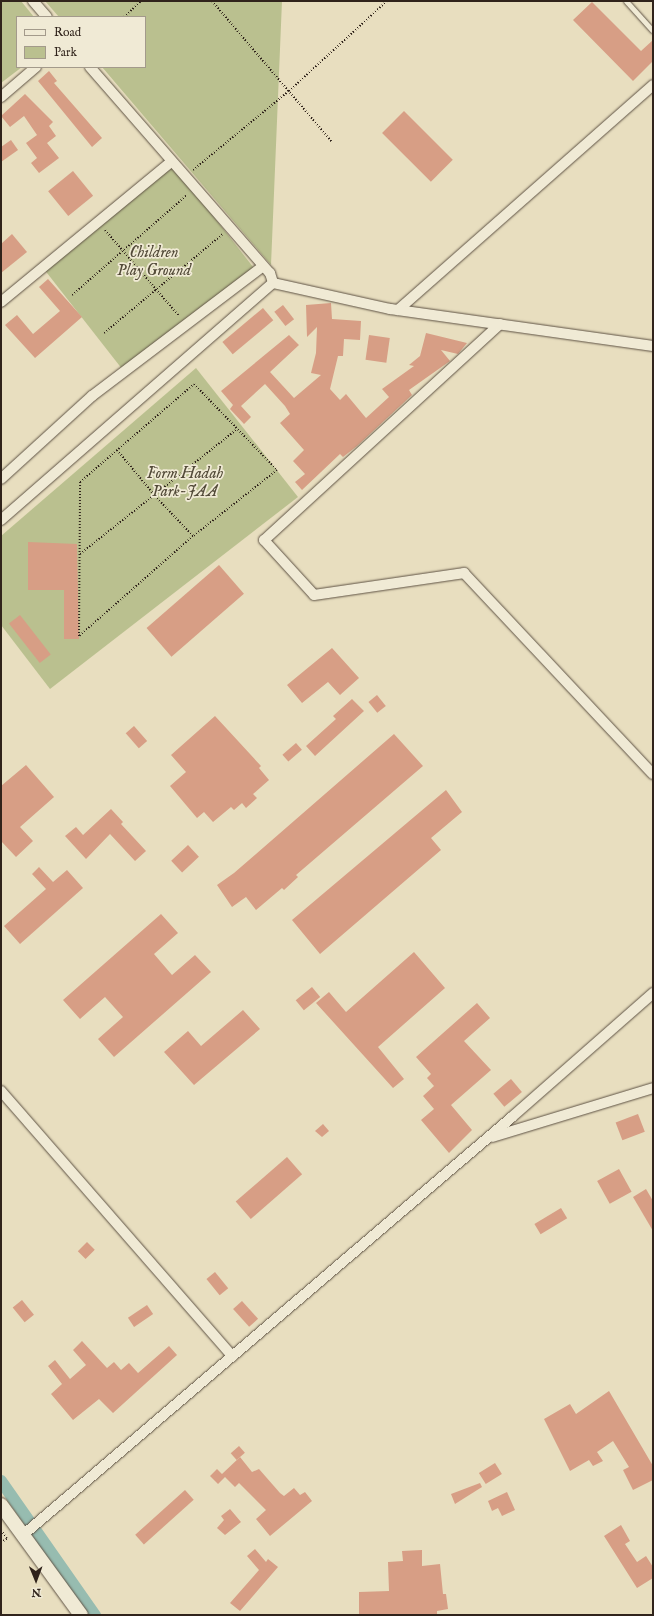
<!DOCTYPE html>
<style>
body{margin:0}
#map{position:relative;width:654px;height:1616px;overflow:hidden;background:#e8debf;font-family:"IM FELL English",serif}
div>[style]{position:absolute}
.green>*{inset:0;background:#bac08f;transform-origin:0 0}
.canal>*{height:12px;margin:-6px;padding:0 6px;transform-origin:6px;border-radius:6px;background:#97bcb0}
.building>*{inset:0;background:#d79e85;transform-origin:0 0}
.path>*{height:2px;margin-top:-1px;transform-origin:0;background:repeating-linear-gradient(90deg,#30231b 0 1px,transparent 0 3px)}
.roads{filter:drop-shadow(0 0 1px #5e5244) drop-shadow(0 0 1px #5e5244)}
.service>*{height:5px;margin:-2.5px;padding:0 2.5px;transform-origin:2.5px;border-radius:2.5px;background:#f0ead5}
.minor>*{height:10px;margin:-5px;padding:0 5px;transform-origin:5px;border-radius:5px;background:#f0ead5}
.secondary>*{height:14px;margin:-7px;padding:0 7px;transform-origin:7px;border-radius:7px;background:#f0ead5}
span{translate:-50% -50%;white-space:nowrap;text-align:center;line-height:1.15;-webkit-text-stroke:3.5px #f0ead5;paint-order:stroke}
.park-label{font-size:16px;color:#524a38;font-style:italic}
.frame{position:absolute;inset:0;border:2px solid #30231b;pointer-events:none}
.legend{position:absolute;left:16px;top:16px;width:130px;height:52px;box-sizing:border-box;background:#f0ead5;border:1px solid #a39a8b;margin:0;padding:5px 7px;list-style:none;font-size:12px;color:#30231b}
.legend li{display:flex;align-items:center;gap:8px;height:20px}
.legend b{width:20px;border:1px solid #a39a8b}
.north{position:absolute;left:16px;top:1560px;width:40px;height:40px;-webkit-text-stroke:3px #f0ead5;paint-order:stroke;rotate:179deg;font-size:11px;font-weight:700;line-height:16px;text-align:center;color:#30231b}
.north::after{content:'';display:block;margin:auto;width:14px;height:18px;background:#30231b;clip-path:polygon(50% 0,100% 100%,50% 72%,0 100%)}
</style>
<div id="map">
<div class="green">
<div style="clip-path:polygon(1px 1px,21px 1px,34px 17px,17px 17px,17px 67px,22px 67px,1px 83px)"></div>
<div style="clip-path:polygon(45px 1px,282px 1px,271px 265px,102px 67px,145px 67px,145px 17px,59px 17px)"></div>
<div style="left:171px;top:162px;width:134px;height:166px;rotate:52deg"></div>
<div style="clip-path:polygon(196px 368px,298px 497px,50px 689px,1px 625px,1px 536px)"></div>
</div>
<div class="canal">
<div style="left:1px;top:1481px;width:164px;rotate:55deg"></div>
</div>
<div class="building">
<div style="clip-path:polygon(592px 2px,641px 51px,653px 40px,653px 61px,633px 81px,573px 20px)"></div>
<div style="clip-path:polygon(49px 71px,57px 81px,54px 83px,102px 138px,92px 147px,38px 81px)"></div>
<div style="clip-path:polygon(25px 94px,53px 122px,49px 126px,56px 136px,47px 143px,59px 158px,39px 173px,31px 163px,37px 158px,26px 143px,37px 135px,24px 116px,10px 127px,1px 116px)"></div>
<div style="left:404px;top:111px;width:69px;height:31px;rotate:45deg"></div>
<div style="clip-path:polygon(11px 140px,18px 150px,1px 162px,1px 147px)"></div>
<div style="left:73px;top:171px;width:32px;height:32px;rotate:51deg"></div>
<div style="clip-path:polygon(12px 234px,27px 252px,1px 273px,1px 244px)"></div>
<div style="clip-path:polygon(48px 279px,82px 317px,35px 358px,5px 325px,17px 315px,33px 334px,60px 311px,39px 287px)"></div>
<div style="clip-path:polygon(331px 303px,332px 319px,361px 321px,360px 340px,344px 339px,343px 356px,338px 356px,330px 389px,340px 400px,346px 394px,366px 418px,389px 397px,382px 389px,414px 366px,409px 365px,420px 356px,426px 333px,467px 343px,458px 354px,441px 350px,450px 361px,409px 390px,412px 395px,357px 446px,343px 457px,340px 454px,302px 490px,295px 482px,305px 474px,293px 461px,304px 450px,280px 423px,290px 414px,285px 406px,265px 384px,241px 406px,251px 417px,244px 424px,230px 409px,233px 405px,221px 391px,289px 335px,299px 345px,270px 372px,294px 398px,321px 375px,311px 373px,316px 353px,317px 327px,307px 337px,306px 305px)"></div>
<div style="left:283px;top:305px;width:18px;height:11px;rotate:52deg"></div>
<div style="left:263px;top:308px;width:16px;height:53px;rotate:50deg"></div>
<div style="left:369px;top:335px;width:21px;height:25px;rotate:8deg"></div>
<div style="clip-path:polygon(28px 542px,77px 544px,79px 639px,64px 639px,64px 590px,28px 590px)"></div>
<div style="left:219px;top:565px;width:38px;height:96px;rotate:49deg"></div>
<div style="left:20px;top:615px;width:50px;height:14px;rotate:52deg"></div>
<div style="clip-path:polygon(332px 648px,359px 678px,340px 695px,328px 682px,302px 703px,287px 685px)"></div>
<div style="left:377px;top:695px;width:14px;height:11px;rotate:51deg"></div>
<div style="clip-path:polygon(352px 699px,364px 711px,315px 756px,306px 746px,336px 719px,333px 716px)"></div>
<div style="clip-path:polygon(215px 716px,261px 766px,259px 768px,269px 780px,253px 794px,257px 798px,246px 808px,242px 803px,234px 810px,231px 807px,213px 822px,204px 812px,197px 818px,170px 786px,186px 772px,171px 755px)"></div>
<div style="left:134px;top:726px;width:20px;height:11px;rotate:49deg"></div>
<div style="clip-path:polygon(394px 734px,423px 766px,296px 875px,298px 877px,284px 890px,282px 888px,256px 910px,246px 897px,232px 907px,217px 885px,234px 873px)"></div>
<div style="left:296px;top:743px;width:9px;height:18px;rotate:49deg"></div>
<div style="clip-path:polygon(26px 765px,54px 797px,20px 827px,33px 841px,16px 857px,1px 841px,1px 786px)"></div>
<div style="clip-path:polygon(446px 790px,462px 812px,431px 838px,441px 850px,320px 954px,292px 920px)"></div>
<div style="clip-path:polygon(111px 809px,123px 822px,121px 824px,146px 851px,135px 861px,110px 834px,86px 859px,65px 836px,76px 827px,83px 835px)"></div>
<div style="left:188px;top:845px;width:16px;height:23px;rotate:47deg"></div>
<div style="clip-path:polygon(39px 867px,53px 882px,67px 870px,83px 888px,20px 944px,4px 926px,46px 889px,32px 874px)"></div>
<div style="clip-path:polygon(161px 914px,178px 933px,154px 954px,172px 975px,195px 955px,211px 972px,114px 1057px,98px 1039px,123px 1017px,105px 997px,80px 1019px,63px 1000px)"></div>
<div style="clip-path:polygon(414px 952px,445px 988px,378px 1047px,404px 1079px,393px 1088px,316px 1003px,329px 992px,346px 1012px)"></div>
<div style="left:312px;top:987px;width:13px;height:21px;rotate:51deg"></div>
<div style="clip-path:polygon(477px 1003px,490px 1018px,464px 1041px,491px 1070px,451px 1105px,472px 1130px,449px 1153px,421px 1120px,434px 1109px,423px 1096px,434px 1086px,427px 1078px,431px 1074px,416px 1057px)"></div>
<div style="clip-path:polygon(243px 1010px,260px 1029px,194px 1085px,164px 1052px,188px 1031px,201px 1046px)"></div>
<div style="left:511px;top:1079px;width:17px;height:23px;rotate:50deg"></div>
<div style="left:638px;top:1114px;width:19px;height:24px;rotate:69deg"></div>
<div style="clip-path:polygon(323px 1124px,329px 1131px,322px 1137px,315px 1131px)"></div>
<div style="left:287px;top:1157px;width:23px;height:68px;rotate:49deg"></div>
<div style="left:619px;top:1169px;width:26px;height:25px;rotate:61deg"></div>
<div style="clip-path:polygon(646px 1189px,653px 1201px,653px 1231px,633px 1197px)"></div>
<div style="left:561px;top:1208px;width:12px;height:31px;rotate:59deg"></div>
<div style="left:87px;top:1242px;width:11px;height:13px;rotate:45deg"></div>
<div style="left:215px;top:1272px;width:21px;height:11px;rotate:51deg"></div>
<div style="left:22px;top:1300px;width:19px;height:12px;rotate:51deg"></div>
<div style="left:242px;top:1301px;width:24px;height:12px;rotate:48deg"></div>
<div style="left:147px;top:1305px;width:11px;height:23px;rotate:56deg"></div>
<div style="clip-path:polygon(82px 1341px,107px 1368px,114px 1362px,121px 1370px,129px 1363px,138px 1373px,169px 1346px,177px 1355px,113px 1413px,99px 1399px,73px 1420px,51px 1394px,62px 1384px,48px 1366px,55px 1360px,70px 1379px,86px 1365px,73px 1350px)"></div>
<div style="clip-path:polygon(609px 1391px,653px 1466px,653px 1480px,633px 1490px,623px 1470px,629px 1467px,613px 1441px,597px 1452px,603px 1461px,593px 1466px,589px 1460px,570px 1471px,544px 1419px,570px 1404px,576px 1414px)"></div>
<div style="left:239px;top:1446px;width:9px;height:11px;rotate:49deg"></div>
<div style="clip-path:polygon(240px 1457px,252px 1472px,259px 1469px,280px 1493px,284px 1496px,294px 1488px,300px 1495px,305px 1492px,312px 1501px,270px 1536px,256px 1519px,266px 1510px,239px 1483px,235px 1487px,225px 1477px,218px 1484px,210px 1476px,217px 1469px,222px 1474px)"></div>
<div style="left:495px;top:1463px;width:13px;height:19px;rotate:58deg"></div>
<div style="clip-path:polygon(480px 1483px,482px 1487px,455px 1504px,451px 1494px)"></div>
<div style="left:185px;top:1490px;width:13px;height:67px;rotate:48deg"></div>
<div style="clip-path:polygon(507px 1492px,515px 1510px,502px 1516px,498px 1508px,492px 1511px,488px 1501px)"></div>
<div style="clip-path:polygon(230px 1509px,241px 1522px,225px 1535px,217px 1528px,224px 1520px,221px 1516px)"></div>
<div style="clip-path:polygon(621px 1525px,630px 1541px,625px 1544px,637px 1562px,646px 1556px,653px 1567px,653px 1578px,637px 1588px,604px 1536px)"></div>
<div style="clip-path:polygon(255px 1549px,266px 1562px,268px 1559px,278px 1567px,240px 1611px,230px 1603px,259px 1570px,247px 1556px)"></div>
<div style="clip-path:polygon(422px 1550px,422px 1566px,440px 1564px,443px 1594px,446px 1594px,448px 1609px,437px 1611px,437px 1615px,359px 1615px,359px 1592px,389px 1591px,388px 1562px,403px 1561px,402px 1551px)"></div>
</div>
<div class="path">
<div style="left:212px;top:1px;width:185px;rotate:49.6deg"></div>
<div style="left:124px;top:17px;width:23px;rotate:-43deg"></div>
<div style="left:193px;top:170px;width:124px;rotate:-39.5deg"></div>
<div style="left:289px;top:91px;width:133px;rotate:-42.6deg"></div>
<div style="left:105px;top:230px;width:113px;rotate:49.3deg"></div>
<div style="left:72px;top:295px;width:152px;rotate:-41deg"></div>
<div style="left:104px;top:333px;width:155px;rotate:-39.8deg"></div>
<div style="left:194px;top:384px;width:120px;rotate:46deg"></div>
<div style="left:277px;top:470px;width:107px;rotate:141.8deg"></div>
<div style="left:193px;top:536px;width:152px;rotate:138.7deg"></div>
<div style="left:79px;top:636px;width:154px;rotate:-89.6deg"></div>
<div style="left:80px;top:482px;width:150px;rotate:-40.7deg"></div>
<div style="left:117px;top:450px;width:60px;rotate:50.4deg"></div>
<div style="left:155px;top:496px;width:55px;rotate:46.5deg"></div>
<div style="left:80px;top:554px;width:201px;rotate:-38.5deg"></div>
<div style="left:1px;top:1530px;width:11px;rotate:56deg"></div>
<div style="left:7px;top:1539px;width:7px;rotate:153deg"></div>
</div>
<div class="roads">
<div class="service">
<div style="left:626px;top:1px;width:39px;rotate:48deg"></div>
</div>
<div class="minor">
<div style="left:33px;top:1px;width:21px;rotate:49deg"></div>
<div style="left:90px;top:67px;width:274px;rotate:48.9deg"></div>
<div style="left:270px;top:273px;width:10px;rotate:73deg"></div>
<div style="left:1px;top:97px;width:46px;rotate:-40.6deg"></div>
<div style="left:1px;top:302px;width:220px;rotate:-39.5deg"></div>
<div style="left:398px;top:310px;width:340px;rotate:-41.4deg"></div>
<div style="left:500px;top:324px;width:320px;rotate:137.5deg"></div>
<div style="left:264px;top:540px;width:74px;rotate:47.7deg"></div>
<div style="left:314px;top:595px;width:152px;rotate:-8.3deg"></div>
<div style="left:464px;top:573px;width:276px;rotate:46.8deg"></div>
<div style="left:1px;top:479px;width:123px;rotate:-42.4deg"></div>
<div style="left:92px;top:396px;width:213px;rotate:-37.2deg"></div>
<div style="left:1px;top:520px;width:361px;rotate:-41.1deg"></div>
<div style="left:273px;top:283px;width:120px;rotate:12.5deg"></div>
<div style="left:390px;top:309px;width:266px;rotate:8deg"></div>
<div style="left:1px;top:1091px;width:352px;rotate:48.9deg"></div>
<div style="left:492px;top:1137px;width:168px;rotate:-16.9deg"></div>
<div style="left:23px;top:1535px;width:643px;rotate:-40.52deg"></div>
<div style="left:512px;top:1117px;width:188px;rotate:-41.3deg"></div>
</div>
<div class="secondary">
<div style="left:1px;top:1505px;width:136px;rotate:54deg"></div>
</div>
</div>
<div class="park-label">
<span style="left:154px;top:262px">Children<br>Play Ground</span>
<span style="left:185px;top:483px">Form Hadah<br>Park-JAA</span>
</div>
<div class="frame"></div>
<ul class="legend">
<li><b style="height:5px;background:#f0ead5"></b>Road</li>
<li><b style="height:11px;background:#bac08f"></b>Park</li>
</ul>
<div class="north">N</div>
</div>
